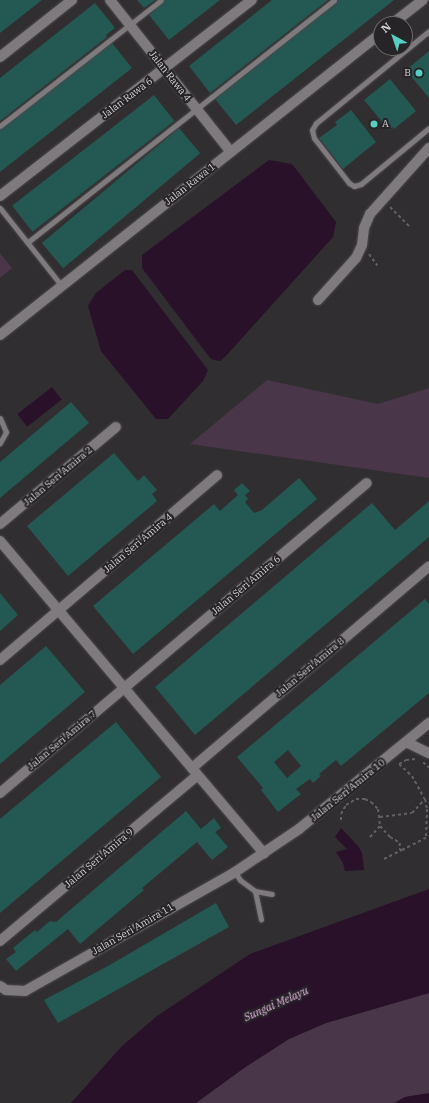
<!DOCTYPE html>
<style>
body{margin:0}
#map{position:relative;width:429px;height:1103px;overflow:hidden;background:#312e31;font-family:"IBM Plex Serif",serif}
div>[style]{position:absolute}
.green>*{inset:0;background:#493648}
.water>*{inset:0;background:#291129;transform-origin:0 0}
.building>*{inset:0;background:#245853;transform-origin:0 0}
.path>*{height:2px;margin-top:-1px;transform-origin:0;background:repeating-linear-gradient(90deg,#626062 0 3px,transparent 0 6px)}
.roads{filter:drop-shadow(0 0 1px #4d4a4d) drop-shadow(0 0 1px #4d4a4d)}
.service>*{height:5px;margin:-2.5px;padding:0 2.5px;transform-origin:2.5px;border-radius:2.5px;background:#7e7a7d}
.minor>*{height:10px;margin:-5px;padding:0 5px;transform-origin:5px;border-radius:5px;background:#7e7a7d}
.dots>*{width:11px;height:11px;translate:-50% -50%;box-sizing:border-box;border:2px solid #272427;border-radius:50%}
span{translate:-50% -50%;white-space:nowrap;text-align:center;line-height:1.15;-webkit-text-stroke:4px #272427;paint-order:stroke}
.poi-label{font-size:10px;color:#d3d1d3}
.right{translate:-100% -50%;text-align:right}
.left{translate:0 -50%;text-align:left}
.street-label{font-size:10px;color:#d3d1d3}
.water-label{font-size:11px;color:#ebb8e8;font-style:italic}
.north{position:absolute;left:373px;top:16px;width:40px;height:40px;box-sizing:border-box;background:#272427;border:1px solid #6c696c;border-radius:50%;rotate:320deg;font-size:11px;font-weight:700;line-height:16px;text-align:center;color:#d3d1d3}
.north::after{content:'';display:block;margin:auto;width:14px;height:18px;background:#56cec3;clip-path:polygon(50% 0,100% 100%,50% 72%,0 100%)}
</style>
<div id="map">
<div class="green">
<div style="clip-path:polygon(0 253px,12px 268px,0 278px)"></div>
<div style="clip-path:polygon(267px 380px,378px 404px,429px 388px,429px 478px,190px 444px)"></div>
<div style="clip-path:polygon(429px 993px,429px 1093px,405px 1097px,394px 1103px,196px 1103px,244px 1068px,289px 1039px,326px 1023px)"></div>
</div>
<div class="water">
<div style="clip-path:polygon(269px 160px,292px 164px,336px 222px,333px 237px,225px 357px,220px 361px,214px 360px,210px 358px,142px 268px,142px 255px)"></div>
<div style="clip-path:polygon(125px 270px,132px 270px,208px 370px,203px 381px,168px 419px,156px 419px,101px 351px,88px 306px,96px 293px)"></div>
<div style="left:52px;top:387px;width:16px;height:44px;rotate:52deg"></div>
<div style="clip-path:polygon(341px 828px,358px 846px,362px 853px,364px 870px,345px 871px,343px 863px,336px 852px,347px 849px,335px 837px)"></div>
<div style="clip-path:polygon(429px 889px,429px 993px,326px 1023px,289px 1039px,244px 1068px,196px 1103px,71px 1103px,121px 1047px,157px 1016px,250px 954px)"></div>
<div style="clip-path:polygon(429px 1093px,429px 1103px,394px 1103px,405px 1097px)"></div>
</div>
<div class="building">
<div style="clip-path:polygon(0 0,42px 0,0 33px)"></div>
<div style="clip-path:polygon(137px 0,155px 0,144px 8px)"></div>
<div style="clip-path:polygon(165px 0,220px 0,169px 40px,149px 15px)"></div>
<div style="clip-path:polygon(272px 0,328px 0,210px 93px,189px 66px)"></div>
<div style="clip-path:polygon(338px 0,394px 0,236px 125px,215px 99px,336px 3px)"></div>
<div style="clip-path:polygon(95px 3px,115px 28px,106px 35px,107px 37px,0 121px,0 78px)"></div>
<div style="clip-path:polygon(112px 43px,132px 68px,0 172px,0 130px)"></div>
<div style="clip-path:polygon(429px 51px,429px 98px,406px 70px)"></div>
<div style="clip-path:polygon(390px 79px,416px 111px,394px 129px,393px 127px,389px 130px,364px 100px)"></div>
<div style="left:154px;top:95px;width:33px;height:180px;rotate:52deg"></div>
<div style="clip-path:polygon(351px 110px,376px 142px,343px 169px,319px 138px,337px 125px,335px 122px)"></div>
<div style="left:179px;top:128px;width:33px;height:179px;rotate:50deg"></div>
<div style="clip-path:polygon(71px 402px,89px 423px,0 498px,0 462px)"></div>
<div style="clip-path:polygon(114px 453px,138px 481px,144px 475px,157px 490px,152px 494px,157px 501px,68px 576px,27px 526px)"></div>
<div style="clip-path:polygon(299px 478px,317px 499px,133px 654px,93px 606px,214px 504px,220px 511px,238px 495px,234px 490px,242px 483px,250px 491px,245px 495px,248px 499px,245px 502px,254px 513px,262px 510px)"></div>
<div style="clip-path:polygon(429px 501px,429px 537px,195px 735px,155px 687px,372px 503px,395px 530px)"></div>
<div style="clip-path:polygon(0 593px,18px 615px,0 631px)"></div>
<div style="clip-path:polygon(evenodd,425px 599px,429px 604px,429px 693px,341px 766px,336px 760px,319px 774px,321px 776px,313px 783px,310px 779px,296px 789px,301px 794px,278px 812px,261px 790px,263px 788px,237px 757px,425px 599px,288px 750px,301px 766px,287px 778px,274px 762px,288px 750px)"></div>
<div style="clip-path:polygon(46px 646px,85px 692px,0 764px,0 685px)"></div>
<div style="clip-path:polygon(116px 722px,161px 777px,0 913px,0 819px)"></div>
<div style="clip-path:polygon(186px 811px,201px 829px,214px 818px,221px 828px,215px 832px,228px 847px,212px 860px,197px 842px,142px 888px,144px 890px,80px 944px,68px 929px,16px 971px,6px 959px,16px 952px,13px 948px,35px 930px,37px 932px,50px 921px,56px 922px)"></div>
<div style="clip-path:polygon(216px 903px,229px 927px,58px 1023px,44px 1000px,108px 966px)"></div>
</div>
<div class="path">
<div style="left:390px;top:207px;width:27px;rotate:45deg"></div>
<div style="left:369px;top:254px;width:14px;rotate:54deg"></div>
<div style="left:423px;top:762px;width:8px;rotate:45deg"></div>
<div style="left:399px;top:764px;width:18px;rotate:43deg"></div>
<div style="left:412px;top:776px;width:26px;rotate:61deg"></div>
<div style="left:425px;top:799px;width:10px;rotate:79deg"></div>
<div style="left:427px;top:809px;width:29px;rotate:92deg"></div>
<div style="left:399px;top:764px;width:8px;rotate:-30deg"></div>
<div style="left:406px;top:760px;width:9px;rotate:-6deg"></div>
<div style="left:380px;top:817px;width:32px;rotate:-7deg"></div>
<div style="left:412px;top:813px;width:19px;rotate:-47deg"></div>
<div style="left:341px;top:820px;width:6px;rotate:-90deg"></div>
<div style="left:341px;top:814px;width:10px;rotate:-61deg"></div>
<div style="left:346px;top:805px;width:12px;rotate:-31deg"></div>
<div style="left:356px;top:799px;width:9px"></div>
<div style="left:365px;top:799px;width:7px;rotate:27deg"></div>
<div style="left:371px;top:802px;width:10px;rotate:45deg"></div>
<div style="left:378px;top:809px;width:17px;rotate:83deg"></div>
<div style="left:380px;top:826px;width:15px;rotate:132deg"></div>
<div style="left:380px;top:826px;width:15px;rotate:48deg"></div>
<div style="left:390px;top:837px;width:12px;rotate:31deg"></div>
<div style="left:400px;top:843px;width:6px;rotate:99deg"></div>
<div style="left:399px;top:849px;width:3px;rotate:18deg"></div>
<div style="left:402px;top:850px;width:30px;rotate:-27deg"></div>
<div style="left:384px;top:859px;width:20px;rotate:-27deg"></div>
</div>
<div class="roads">
<div class="service">
<div style="left:429px;top:31px;width:146px;rotate:140.8deg"></div>
<div style="left:316px;top:123px;width:8px;rotate:120deg"></div>
<div style="left:312px;top:130px;width:8px;rotate:76deg"></div>
<div style="left:314px;top:138px;width:57px;rotate:52.1deg"></div>
<div style="left:349px;top:183px;width:6px;rotate:31deg"></div>
<div style="left:354px;top:186px;width:7px;rotate:-16deg"></div>
<div style="left:361px;top:184px;width:88px;rotate:-39.5deg"></div>
<div style="left:0;top:126px;width:204px;rotate:-38deg"></div>
<div style="left:0;top:208px;width:98px;rotate:51.6deg"></div>
<div style="left:28px;top:242px;width:390px;rotate:-38.3deg"></div>
<div style="left:0;top:418px;width:15px;rotate:67deg"></div>
<div style="left:6px;top:432px;width:13px;rotate:119deg"></div>
<div style="left:235px;top:872px;width:9px;rotate:58deg"></div>
<div style="left:240px;top:880px;width:19px;rotate:36deg"></div>
<div style="left:255px;top:891px;width:17px;rotate:10deg"></div>
<div style="left:255px;top:891px;width:29px;rotate:78deg"></div>
</div>
<div class="minor">
<div style="left:110px;top:0;width:194px;rotate:51.5deg"></div>
<div style="left:392px;top:24px;width:39px;rotate:-38deg"></div>
<div style="left:0;top:57px;width:92px;rotate:-38.4deg"></div>
<div style="left:0;top:196px;width:319px;rotate:-37.9deg"></div>
<div style="left:318px;top:300px;width:57px;rotate:-47.9deg"></div>
<div style="left:356px;top:258px;width:14px;rotate:-65deg"></div>
<div style="left:362px;top:245px;width:17px;rotate:-83deg"></div>
<div style="left:364px;top:228px;width:15px;rotate:-67deg"></div>
<div style="left:370px;top:214px;width:89px;rotate:-48.2deg"></div>
<div style="left:0;top:335px;width:486px;rotate:-38.4deg"></div>
<div style="left:0;top:524px;width:151px;rotate:-39.9deg"></div>
<div style="left:0;top:541px;width:409px;rotate:49.8deg"></div>
<div style="left:0;top:660px;width:285px;rotate:-40.4deg"></div>
<div style="left:406px;top:742px;width:25px;rotate:26deg"></div>
<div style="left:192px;top:768px;width:311px;rotate:-40.4deg"></div>
<div style="left:0;top:793px;width:480px;rotate:-40.2deg"></div>
<div style="left:0;top:941px;width:258px;rotate:-40deg"></div>
<div style="left:0;top:986px;width:7px;rotate:34deg"></div>
<div style="left:6px;top:990px;width:19px;rotate:3deg"></div>
<div style="left:25px;top:991px;width:241px;rotate:-29.5deg"></div>
<div style="left:235px;top:872px;width:77px;rotate:-33.9deg"></div>
<div style="left:299px;top:829px;width:168px;rotate:-39.2deg"></div>
</div>
</div>
<div class="dots">
<div style="left:419px;top:73px;background:#56cec3"></div>
<div style="left:374px;top:124px;background:#56cec3"></div>
</div>
<div class="poi-label">
<span class="right" style="left:411px;top:73px">B</span>
<span class="left" style="left:382px;top:124px">A</span>
</div>
<div class="street-label">
<span style="left:170px;top:76px;rotate:52deg">Jalan Rawa 4</span>
<span style="left:127px;top:98px;rotate:-37deg">Jalan Rawa 6</span>
<span style="left:190px;top:184px;rotate:-38deg">Jalan Rawa 1</span>
<span style="left:58px;top:476px;rotate:-40deg">Jalan Seri Amira 2</span>
<span style="left:138px;top:543px;rotate:-40deg">Jalan Seri Amira 4</span>
<span style="left:246px;top:585px;rotate:-40deg">Jalan Seri Amira 6</span>
<span style="left:310px;top:667px;rotate:-40deg">Jalan Seri Amira 8</span>
<span style="left:62px;top:740px;rotate:-40deg">Jalan Seri Amira 7</span>
<span style="left:348px;top:790px;rotate:-39deg">Jalan Seri Amira 10</span>
<span style="left:99px;top:858px;rotate:-40deg">Jalan Seri Amira 9</span>
<span style="left:133px;top:929px;rotate:-30deg">Jalan Seri Amira 11</span>
</div>
<div class="water-label">
<span style="left:276px;top:1004px;rotate:-24deg">Sungai Melayu</span>
</div>
<div class="north">N</div>
</div>
